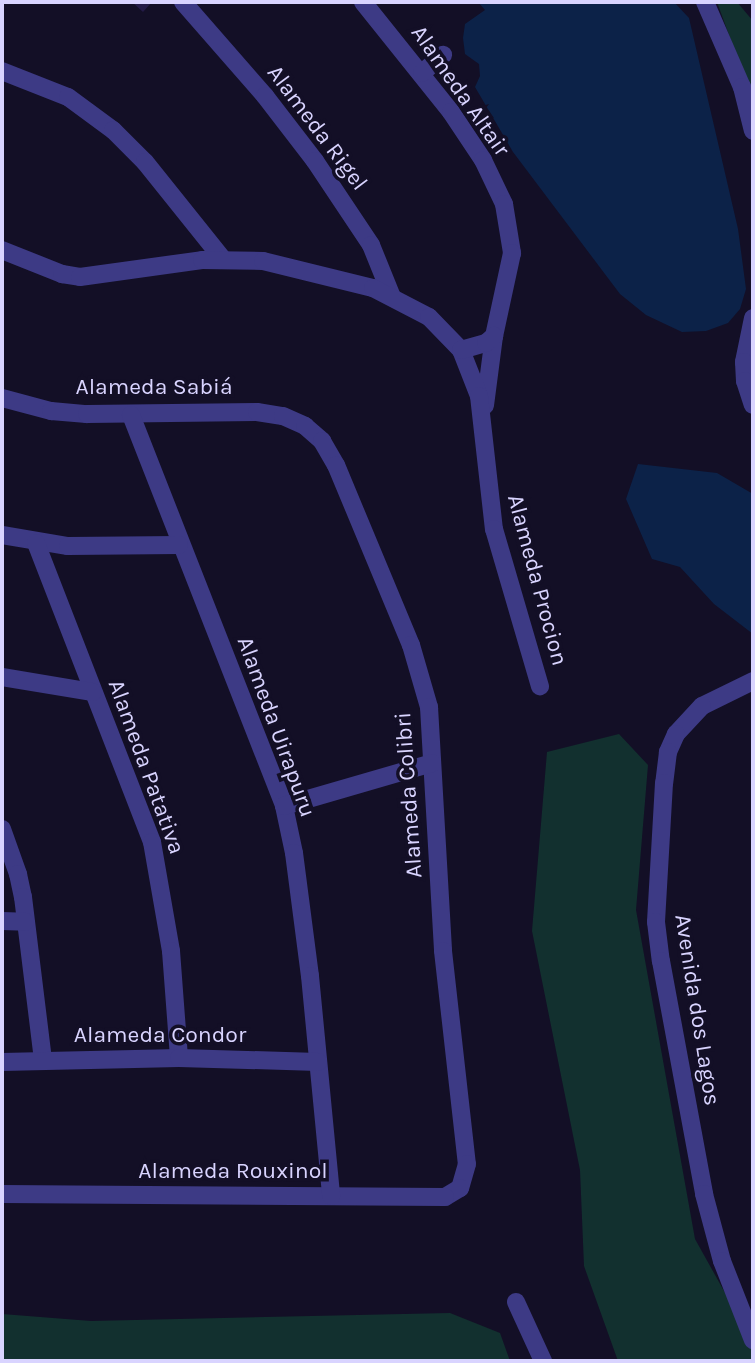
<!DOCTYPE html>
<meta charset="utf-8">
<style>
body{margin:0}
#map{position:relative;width:755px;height:1363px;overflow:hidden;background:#130f26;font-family:Karla,sans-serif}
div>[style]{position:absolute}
.green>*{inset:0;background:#12302f}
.water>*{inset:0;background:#0c2248}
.building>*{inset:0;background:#241b47}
.minor>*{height:18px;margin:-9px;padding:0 9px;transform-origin:9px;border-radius:9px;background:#3d3a85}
span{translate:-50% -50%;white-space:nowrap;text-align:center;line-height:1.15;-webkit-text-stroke:7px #130f26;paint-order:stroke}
.street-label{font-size:23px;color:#d9d4ff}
.frame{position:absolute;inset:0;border:4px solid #d9d4ff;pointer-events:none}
</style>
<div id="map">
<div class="green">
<div style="clip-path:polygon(717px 2px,737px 2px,753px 21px,753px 101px)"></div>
<div style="clip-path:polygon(619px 734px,648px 765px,636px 910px,695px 1239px,753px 1343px,753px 1361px,618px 1361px,584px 1266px,580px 1170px,532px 931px,547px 752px)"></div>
<div style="clip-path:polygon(450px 1313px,500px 1333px,510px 1361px,2px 1361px,2px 1314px,91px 1321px)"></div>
</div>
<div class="water">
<div style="clip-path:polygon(478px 2px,674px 2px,689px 18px,738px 229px,746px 289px,740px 309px,728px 323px,706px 331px,682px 332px,646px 315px,620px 294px,513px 152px,475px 87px,480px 76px,479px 64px,465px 54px,463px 38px,465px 24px,485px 10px)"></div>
<div style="clip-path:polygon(638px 464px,717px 473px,753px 494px,753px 634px,714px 604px,680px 567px,652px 559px,626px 499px)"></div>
</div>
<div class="building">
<div style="clip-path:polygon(132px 2px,152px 2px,143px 12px)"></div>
</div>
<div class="minor">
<div style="left:183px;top:2px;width:125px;rotate:48.9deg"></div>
<div style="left:265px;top:96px;width:82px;rotate:52.4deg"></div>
<div style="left:315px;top:161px;width:101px;rotate:56.3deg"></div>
<div style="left:371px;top:245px;width:56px;rotate:68deg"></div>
<div style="left:363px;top:2px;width:141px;rotate:51.3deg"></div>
<div style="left:451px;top:112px;width:58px;rotate:56.3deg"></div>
<div style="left:483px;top:160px;width:49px;rotate:64.5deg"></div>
<div style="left:504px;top:204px;width:50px;rotate:80.7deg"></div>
<div style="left:512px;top:253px;width:85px;rotate:102.2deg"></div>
<div style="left:494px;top:336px;width:70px;rotate:97.4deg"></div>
<div style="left:705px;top:2px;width:93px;rotate:66.5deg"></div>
<div style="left:742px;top:87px;width:45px;rotate:76deg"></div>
<div style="left:2px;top:71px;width:71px;rotate:21.5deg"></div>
<div style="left:68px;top:97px;width:56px;rotate:36.3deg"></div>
<div style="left:113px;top:130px;width:45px;rotate:45deg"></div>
<div style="left:145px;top:162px;width:123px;rotate:51.3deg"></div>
<div style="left:422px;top:73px;width:28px;rotate:-41deg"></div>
<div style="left:2px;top:250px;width:65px;rotate:21.8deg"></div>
<div style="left:62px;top:274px;width:18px;rotate:9deg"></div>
<div style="left:80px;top:277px;width:123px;rotate:-7.9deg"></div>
<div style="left:202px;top:260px;width:61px;rotate:0.9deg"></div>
<div style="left:263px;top:261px;width:113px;rotate:13.8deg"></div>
<div style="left:373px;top:288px;width:63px;rotate:27.4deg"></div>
<div style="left:429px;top:317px;width:46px;rotate:45.9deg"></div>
<div style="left:461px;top:350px;width:49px;rotate:68.6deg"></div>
<div style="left:479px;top:396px;width:134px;rotate:83.6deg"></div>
<div style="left:494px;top:529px;width:164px;rotate:73.7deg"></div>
<div style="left:753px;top:318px;width:45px;rotate:101.6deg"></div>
<div style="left:744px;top:362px;width:19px;rotate:87deg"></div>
<div style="left:745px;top:381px;width:25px;rotate:72deg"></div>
<div style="left:461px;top:350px;width:26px;rotate:-16deg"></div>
<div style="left:486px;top:343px;width:11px;rotate:-41deg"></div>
<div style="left:2px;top:398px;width:51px;rotate:14.9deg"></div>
<div style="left:51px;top:411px;width:36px;rotate:5deg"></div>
<div style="left:87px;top:414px;width:170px;rotate:-0.7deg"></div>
<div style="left:257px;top:412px;width:26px;rotate:9deg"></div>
<div style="left:283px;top:416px;width:24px;rotate:24deg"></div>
<div style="left:305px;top:426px;width:23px;rotate:41deg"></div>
<div style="left:322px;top:441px;width:28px;rotate:60deg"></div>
<div style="left:336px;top:465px;width:195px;rotate:67.4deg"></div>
<div style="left:411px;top:645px;width:65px;rotate:73.8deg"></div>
<div style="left:429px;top:707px;width:244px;rotate:86.7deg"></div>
<div style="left:443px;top:951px;width:214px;rotate:83.6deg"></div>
<div style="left:467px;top:1164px;width:25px;rotate:106deg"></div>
<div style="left:460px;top:1188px;width:17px;rotate:149deg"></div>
<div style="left:445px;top:1197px;width:443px;rotate:-179.6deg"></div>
<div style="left:131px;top:415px;width:420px;rotate:68.6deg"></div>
<div style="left:284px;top:806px;width:48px;rotate:78deg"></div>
<div style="left:294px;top:853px;width:124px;rotate:82.6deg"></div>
<div style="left:310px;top:976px;width:221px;rotate:84.5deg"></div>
<div style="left:2px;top:535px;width:67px;rotate:9.5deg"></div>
<div style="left:68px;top:546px;width:111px;rotate:-0.5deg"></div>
<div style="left:36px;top:543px;width:321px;rotate:68.8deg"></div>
<div style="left:152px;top:842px;width:111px;rotate:80.1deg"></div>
<div style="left:171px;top:951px;width:107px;rotate:85.7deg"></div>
<div style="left:2px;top:677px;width:92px;rotate:9.4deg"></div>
<div style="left:753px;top:681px;width:57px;rotate:153.9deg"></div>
<div style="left:702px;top:706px;width:38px;rotate:133deg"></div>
<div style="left:676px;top:734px;width:20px;rotate:114deg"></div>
<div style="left:668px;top:752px;width:31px;rotate:97deg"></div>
<div style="left:664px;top:783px;width:139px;rotate:93.3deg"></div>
<div style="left:656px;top:922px;width:39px;rotate:83deg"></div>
<div style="left:661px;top:961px;width:237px;rotate:79.5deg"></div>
<div style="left:704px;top:1194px;width:69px;rotate:75deg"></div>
<div style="left:722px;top:1261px;width:85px;rotate:68.6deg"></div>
<div style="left:284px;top:806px;width:154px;rotate:-16.2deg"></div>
<div style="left:2px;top:829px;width:48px;rotate:70.4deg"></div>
<div style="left:18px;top:874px;width:24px;rotate:78deg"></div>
<div style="left:23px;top:897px;width:163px;rotate:83deg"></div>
<div style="left:2px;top:921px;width:23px;rotate:2deg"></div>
<div style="left:2px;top:1062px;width:177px;rotate:-1.3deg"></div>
<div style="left:179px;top:1058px;width:139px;rotate:1.6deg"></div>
<div style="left:516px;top:1302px;width:65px;rotate:65.4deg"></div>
</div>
<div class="street-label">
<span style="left:460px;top:91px;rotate:55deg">Alameda Altair</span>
<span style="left:317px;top:128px;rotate:53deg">Alameda Rigel</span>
<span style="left:154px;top:387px">Alameda Sabiá</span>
<span style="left:537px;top:580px;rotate:75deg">Alameda Procion</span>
<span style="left:276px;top:727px;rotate:70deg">Alameda Uirapuru</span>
<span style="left:146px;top:767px;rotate:70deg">Alameda Patativa</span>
<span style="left:409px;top:795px;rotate:-94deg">Alameda Colibri</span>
<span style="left:697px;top:1010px;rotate:81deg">Avenida dos Lagos</span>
<span style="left:160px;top:1035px">Alameda Condor</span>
<span style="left:233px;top:1171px">Alameda Rouxinol</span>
</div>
<div class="frame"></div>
</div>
